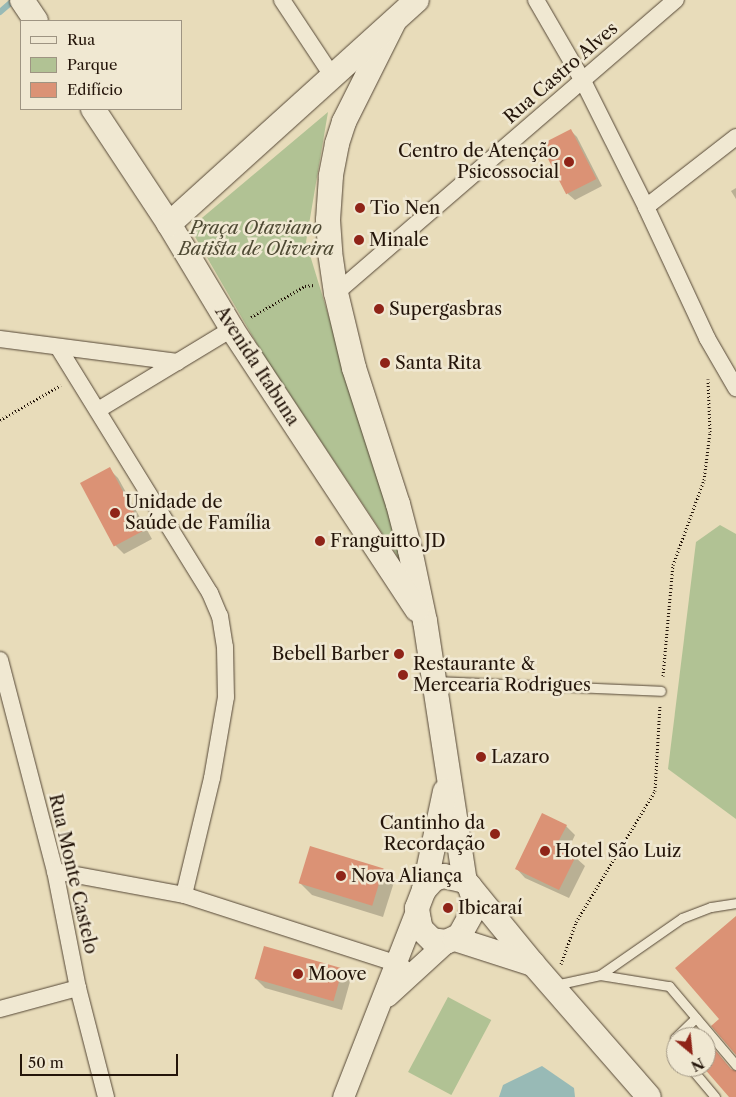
<!DOCTYPE html>
<meta charset="utf-8">
<style>
body{margin:0}
#map{position:relative;width:736px;height:1097px;overflow:hidden;background:#e8dcba;font-family:"Libre Caslon Text",serif}
div>[style]{position:absolute}
.green>*{inset:0;background:#b1c294;transform-origin:0 0}
.water>*{inset:0;background:#98bab6}
.shadow>*{inset:0;background:#0003}
.stream>*{height:6px;margin:-3px;padding:0 3px;transform-origin:3px;border-radius:3px;background:#98bab6}
.building>*{inset:0;background:#db9275;transform-origin:0 0}
.path>*{height:3px;margin-top:-1.5px;transform-origin:0;background:repeating-linear-gradient(90deg,#24150a 0 1px,transparent 0 3.5px)}
.roads{filter:drop-shadow(0 0 1px #554736) drop-shadow(0 0 1px #554736)}
.service>*{height:9px;margin:-4.5px;padding:0 4.5px;transform-origin:4.5px;border-radius:4.5px;background:#f0e8d2}
.minor>*{height:16px;margin:-8px;padding:0 8px;transform-origin:8px;border-radius:8px;background:#f0e8d2}
.tertiary>*{height:21px;margin:-10.5px;padding:0 10.5px;transform-origin:10.5px;border-radius:10.5px;background:#f0e8d2}
.secondary>*{height:24px;margin:-12px;padding:0 12px;transform-origin:12px;border-radius:12px;background:#f0e8d2}
.dots>*{width:14px;height:14px;translate:-50% -50%;box-sizing:border-box;border:2px solid #f0e8d2;border-radius:50%}
span{translate:-50% -50%;white-space:nowrap;text-align:center;line-height:1.15;-webkit-text-stroke:5px #f0e8d2;paint-order:stroke}
.street-label{font-size:18px;color:#24150a}
.poi-label{font-size:18px;color:#24150a}
.right{translate:-100% -50%;text-align:right}
.left{translate:0 -50%;text-align:left}
.park-label{font-size:18px;color:#4e4933;font-style:italic}
.legend{position:absolute;left:20px;top:20px;width:162px;height:90px;box-sizing:border-box;background:#f0e8d2;border:1px solid #9e9482;margin:0;padding:6px 9px;list-style:none;font-size:15px;color:#24150a}
.legend li{display:flex;align-items:center;gap:10px;height:25px}
.legend b{width:25px;border:1px solid #9e9482}
.north{position:absolute;left:666px;top:1027px;width:50px;height:50px;box-sizing:border-box;background:#f0e8d2;border:1px solid #9e9482;border-radius:50%;rotate:152deg;font-size:14px;font-weight:700;line-height:20px;text-align:center;color:#24150a}
.north::after{content:'';display:block;margin:auto;width:18px;height:22px;background:#8f2418;clip-path:polygon(50% 0,100% 100%,50% 72%,0 100%)}
.scale{position:absolute;left:20px;top:1054px;width:158px;height:22px;box-sizing:border-box;border:2px solid #24150a;border-top:0;padding-left:6px;font-size:15px;line-height:18px;white-space:nowrap;color:#24150a;-webkit-text-stroke:4px #f0e8d2;paint-order:stroke}
</style>
<div id="map">
<div class="green">
<div style="clip-path:polygon(328px 112px,306px 242px,406px 569px,261px 351px,190px 228px)"></div>
<div style="clip-path:polygon(720px 525px,736px 534px,736px 819px,668px 769px,696px 542px)"></div>
<div style="left:448px;top:997px;width:49px;height:85px;rotate:28deg"></div>
</div>
<div class="water">
<div style="clip-path:polygon(542px 1066px,574px 1088px,575px 1097px,499px 1097px,503px 1085px)"></div>
</div>
<div class="shadow">
<div style="clip-path:polygon(571px 131px,577px 137px,602px 186px,575px 200px,568px 194px,543px 146px)"></div>
<div style="clip-path:polygon(736px 188px,736px 199px,731px 191px)"></div>
<div style="clip-path:polygon(109px 469px,118px 478px,152px 539px,124px 554px,115px 545px)"></div>
<div style="clip-path:polygon(566px 826px,575px 835px,567px 852px,575px 857px,585px 866px,569px 898px,525px 878px,516px 868px)"></div>
<div style="clip-path:polygon(382px 870px,394px 882px,383px 917px,312px 895px,300px 883px)"></div>
<div style="clip-path:polygon(342px 969px,351px 978px,342px 1010px,265px 988px,256px 979px)"></div>
</div>
<div class="stream">
<div style="left:0;top:12px;width:18px;rotate:-41deg"></div>
</div>
<div class="building">
<div style="left:571px;top:129px;width:56px;height:34px;rotate:63deg"></div>
<div style="left:110px;top:467px;width:72px;height:34px;rotate:62deg"></div>
<div style="clip-path:polygon(542px 813px,567px 825px,556px 846px,576px 856px,559px 890px,515px 869px)"></div>
<div style="left:310px;top:846px;width:77px;height:39px;rotate:17deg"></div>
<div style="clip-path:polygon(736px 916px,736px 1055px,711px 1026px,719px 1019px,675px 968px)"></div>
<div style="left:264px;top:946px;width:82px;height:34px;rotate:16deg"></div>
<div style="clip-path:polygon(706px 1039px,731px 1069px,736px 1071px,736px 1097px,729px 1097px,703px 1067px,706px 1067px)"></div>
</div>
<div class="path">
<div style="left:251px;top:317px;width:62px;rotate:-29.9deg"></div>
<div style="left:305px;top:286px;width:9px;rotate:-6deg"></div>
<div style="left:0;top:420px;width:70px;rotate:-29.8deg"></div>
<div style="left:663px;top:676px;width:111px;rotate:-84.9deg"></div>
<div style="left:673px;top:565px;width:90px;rotate:-70deg"></div>
<div style="left:704px;top:480px;width:48px;rotate:-82.9deg"></div>
<div style="left:710px;top:432px;width:53px;rotate:-92.2deg"></div>
<div style="left:561px;top:964px;width:45px;rotate:-70.3deg"></div>
<div style="left:576px;top:922px;width:153px;rotate:-58.9deg"></div>
<div style="left:655px;top:791px;width:86px;rotate:-86.7deg"></div>
</div>
<div class="roads">
<div class="service">
<div style="left:434px;top:681px;width:227px;rotate:2.5deg"></div>
<div style="left:600px;top:975px;width:100px;rotate:-34.8deg"></div>
<div style="left:682px;top:918px;width:31px;rotate:-21deg"></div>
<div style="left:711px;top:907px;width:25px;rotate:-9deg"></div>
<div style="left:555px;top:985px;width:46px;rotate:-12.5deg"></div>
<div style="left:600px;top:975px;width:70px;rotate:9.1deg"></div>
<div style="left:669px;top:986px;width:104px;rotate:49.7deg"></div>
<div style="left:676px;top:1041px;width:3px;rotate:-108deg"></div>
<div style="left:675px;top:1038px;width:29px;rotate:-44deg"></div>
<div style="left:690px;top:1067px;width:39px;rotate:50deg"></div>
</div>
<div class="minor">
<div style="left:282px;top:0;width:92px;rotate:56.5deg"></div>
<div style="left:536px;top:0;width:94px;rotate:59.9deg"></div>
<div style="left:583px;top:81px;width:141px;rotate:63.4deg"></div>
<div style="left:646px;top:207px;width:145px;rotate:65deg"></div>
<div style="left:707px;top:338px;width:58px;rotate:59.9deg"></div>
<div style="left:646px;top:207px;width:114px;rotate:-37.9deg"></div>
<div style="left:336px;top:293px;width:449px;rotate:-40.8deg"></div>
<div style="left:0;top:339px;width:179px;rotate:7.4deg"></div>
<div style="left:58px;top:347px;width:289px;rotate:58.3deg"></div>
<div style="left:210px;top:593px;width:25px;rotate:67deg"></div>
<div style="left:220px;top:616px;width:31px;rotate:81deg"></div>
<div style="left:225px;top:647px;width:50px;rotate:88.9deg"></div>
<div style="left:226px;top:697px;width:82px;rotate:99.8deg"></div>
<div style="left:212px;top:778px;width:120px;rotate:103.5deg"></div>
<div style="left:98px;top:410px;width:157px;rotate:-31.2deg"></div>
<div style="left:0;top:660px;width:218px;rotate:75.4deg"></div>
<div style="left:55px;top:871px;width:119px;rotate:78.9deg"></div>
<div style="left:78px;top:988px;width:113px;rotate:75.6deg"></div>
<div style="left:55px;top:871px;width:131px;rotate:10.5deg"></div>
<div style="left:184px;top:895px;width:222px;rotate:17.9deg"></div>
<div style="left:395px;top:963px;width:10px;rotate:29deg"></div>
<div style="left:0;top:1009px;width:81px;rotate:-15.1deg"></div>
</div>
<div class="tertiary">
<div style="left:387px;top:996px;width:80px;rotate:-42.5deg"></div>
<div style="left:343px;top:1097px;width:203px;rotate:-68.6deg"></div>
</div>
<div class="secondary">
<div style="left:22px;top:0;width:25px;rotate:56deg"></div>
<div style="left:394px;top:22px;width:112px;rotate:116.6deg"></div>
<div style="left:344px;top:122px;width:23px;rotate:108deg"></div>
<div style="left:337px;top:144px;width:33px;rotate:101deg"></div>
<div style="left:331px;top:176px;width:44px;rotate:93.9deg"></div>
<div style="left:328px;top:220px;width:32px;rotate:86deg"></div>
<div style="left:330px;top:252px;width:41px;rotate:81.7deg"></div>
<div style="left:336px;top:293px;width:77px;rotate:76.5deg"></div>
<div style="left:354px;top:368px;width:143px;rotate:72.1deg"></div>
<div style="left:398px;top:504px;width:48px;rotate:75.4deg"></div>
<div style="left:410px;top:550px;width:73px;rotate:78.1deg"></div>
<div style="left:425px;top:621px;width:263px;rotate:81.3deg"></div>
<div style="left:465px;top:881px;width:8px;rotate:50deg"></div>
<div style="left:470px;top:887px;width:10px;rotate:73deg"></div>
<div style="left:473px;top:897px;width:16px;rotate:94deg"></div>
<div style="left:472px;top:913px;width:26px;rotate:119deg"></div>
<div style="left:459px;top:936px;width:14px;rotate:155deg"></div>
<div style="left:446px;top:942px;width:14px;rotate:-172deg"></div>
<div style="left:432px;top:940px;width:16px;rotate:-135deg"></div>
<div style="left:421px;top:929px;width:8px;rotate:-104deg"></div>
<div style="left:419px;top:921px;width:13px;rotate:-99deg"></div>
<div style="left:417px;top:908px;width:19px;rotate:-69deg"></div>
<div style="left:424px;top:890px;width:15px;rotate:-48deg"></div>
<div style="left:434px;top:879px;width:10px;rotate:-17deg"></div>
<div style="left:444px;top:876px;width:22px;rotate:13deg"></div>
<div style="left:93px;top:109px;width:138px;rotate:56.5deg"></div>
<div style="left:169px;top:224px;width:122px;rotate:59deg"></div>
<div style="left:232px;top:329px;width:336px;rotate:56.6deg"></div>
<div style="left:169px;top:224px;width:334px;rotate:-42.1deg"></div>
<div style="left:470px;top:887px;width:99px;rotate:50.7deg"></div>
<div style="left:533px;top:964px;width:176px;rotate:48.9deg"></div>
<div style="left:424px;top:890px;width:101px;rotate:-78deg"></div>
<div style="left:455px;top:939px;width:82px;rotate:17.8deg"></div>
</div>
</div>
<div class="dots">
<div style="left:569px;top:162px;background:#8f2418"></div>
<div style="left:360px;top:208px;background:#8f2418"></div>
<div style="left:359px;top:240px;background:#8f2418"></div>
<div style="left:379px;top:309px;background:#8f2418"></div>
<div style="left:385px;top:363px;background:#8f2418"></div>
<div style="left:115px;top:513px;background:#8f2418"></div>
<div style="left:320px;top:541px;background:#8f2418"></div>
<div style="left:399px;top:654px;background:#8f2418"></div>
<div style="left:403px;top:675px;background:#8f2418"></div>
<div style="left:481px;top:757px;background:#8f2418"></div>
<div style="left:495px;top:834px;background:#8f2418"></div>
<div style="left:545px;top:851px;background:#8f2418"></div>
<div style="left:341px;top:876px;background:#8f2418"></div>
<div style="left:448px;top:908px;background:#8f2418"></div>
<div style="left:298px;top:974px;background:#8f2418"></div>
</div>
<div class="street-label">
<span style="left:561px;top:73px;rotate:-41deg">Rua Castro Alves</span>
<span style="left:257px;top:366px;rotate:57deg">Avenida Itabuna</span>
<span style="left:73px;top:874px;rotate:77deg">Rua Monte Castelo</span>
</div>
<div class="poi-label">
<span class="right" style="left:559px;top:162px">Centro de Atenção<br>Psicossocial</span>
<span class="left" style="left:370px;top:208px">Tio Nen</span>
<span class="left" style="left:369px;top:240px">Minale</span>
<span class="left" style="left:389px;top:309px">Supergasbras</span>
<span class="left" style="left:395px;top:363px">Santa Rita</span>
<span class="left" style="left:125px;top:513px">Unidade de<br>Saúde de Família</span>
<span class="left" style="left:330px;top:541px">Franguitto JD</span>
<span class="right" style="left:389px;top:654px">Bebell Barber</span>
<span class="left" style="left:413px;top:675px">Restaurante &amp;<br>Mercearia Rodrigues</span>
<span class="left" style="left:491px;top:757px">Lazaro</span>
<span class="right" style="left:485px;top:834px">Cantinho da<br>Recordação</span>
<span class="left" style="left:555px;top:851px">Hotel São Luiz</span>
<span class="left" style="left:351px;top:876px">Nova Aliança</span>
<span class="left" style="left:458px;top:908px">Ibicaraí</span>
<span class="left" style="left:308px;top:974px">Moove</span>
</div>
<div class="park-label">
<span style="left:256px;top:239px">Praça Otaviano<br>Batista de Oliveira</span>
</div>
<ul class="legend">
<li><b style="height:6px;background:#f0e8d2"></b>Rua</li>
<li><b style="height:14px;background:#b1c294"></b>Parque</li>
<li><b style="height:14px;background:#db9275"></b>Edifício</li>
</ul>
<div class="north">N</div>
<div class="scale">50 m</div>
</div>
